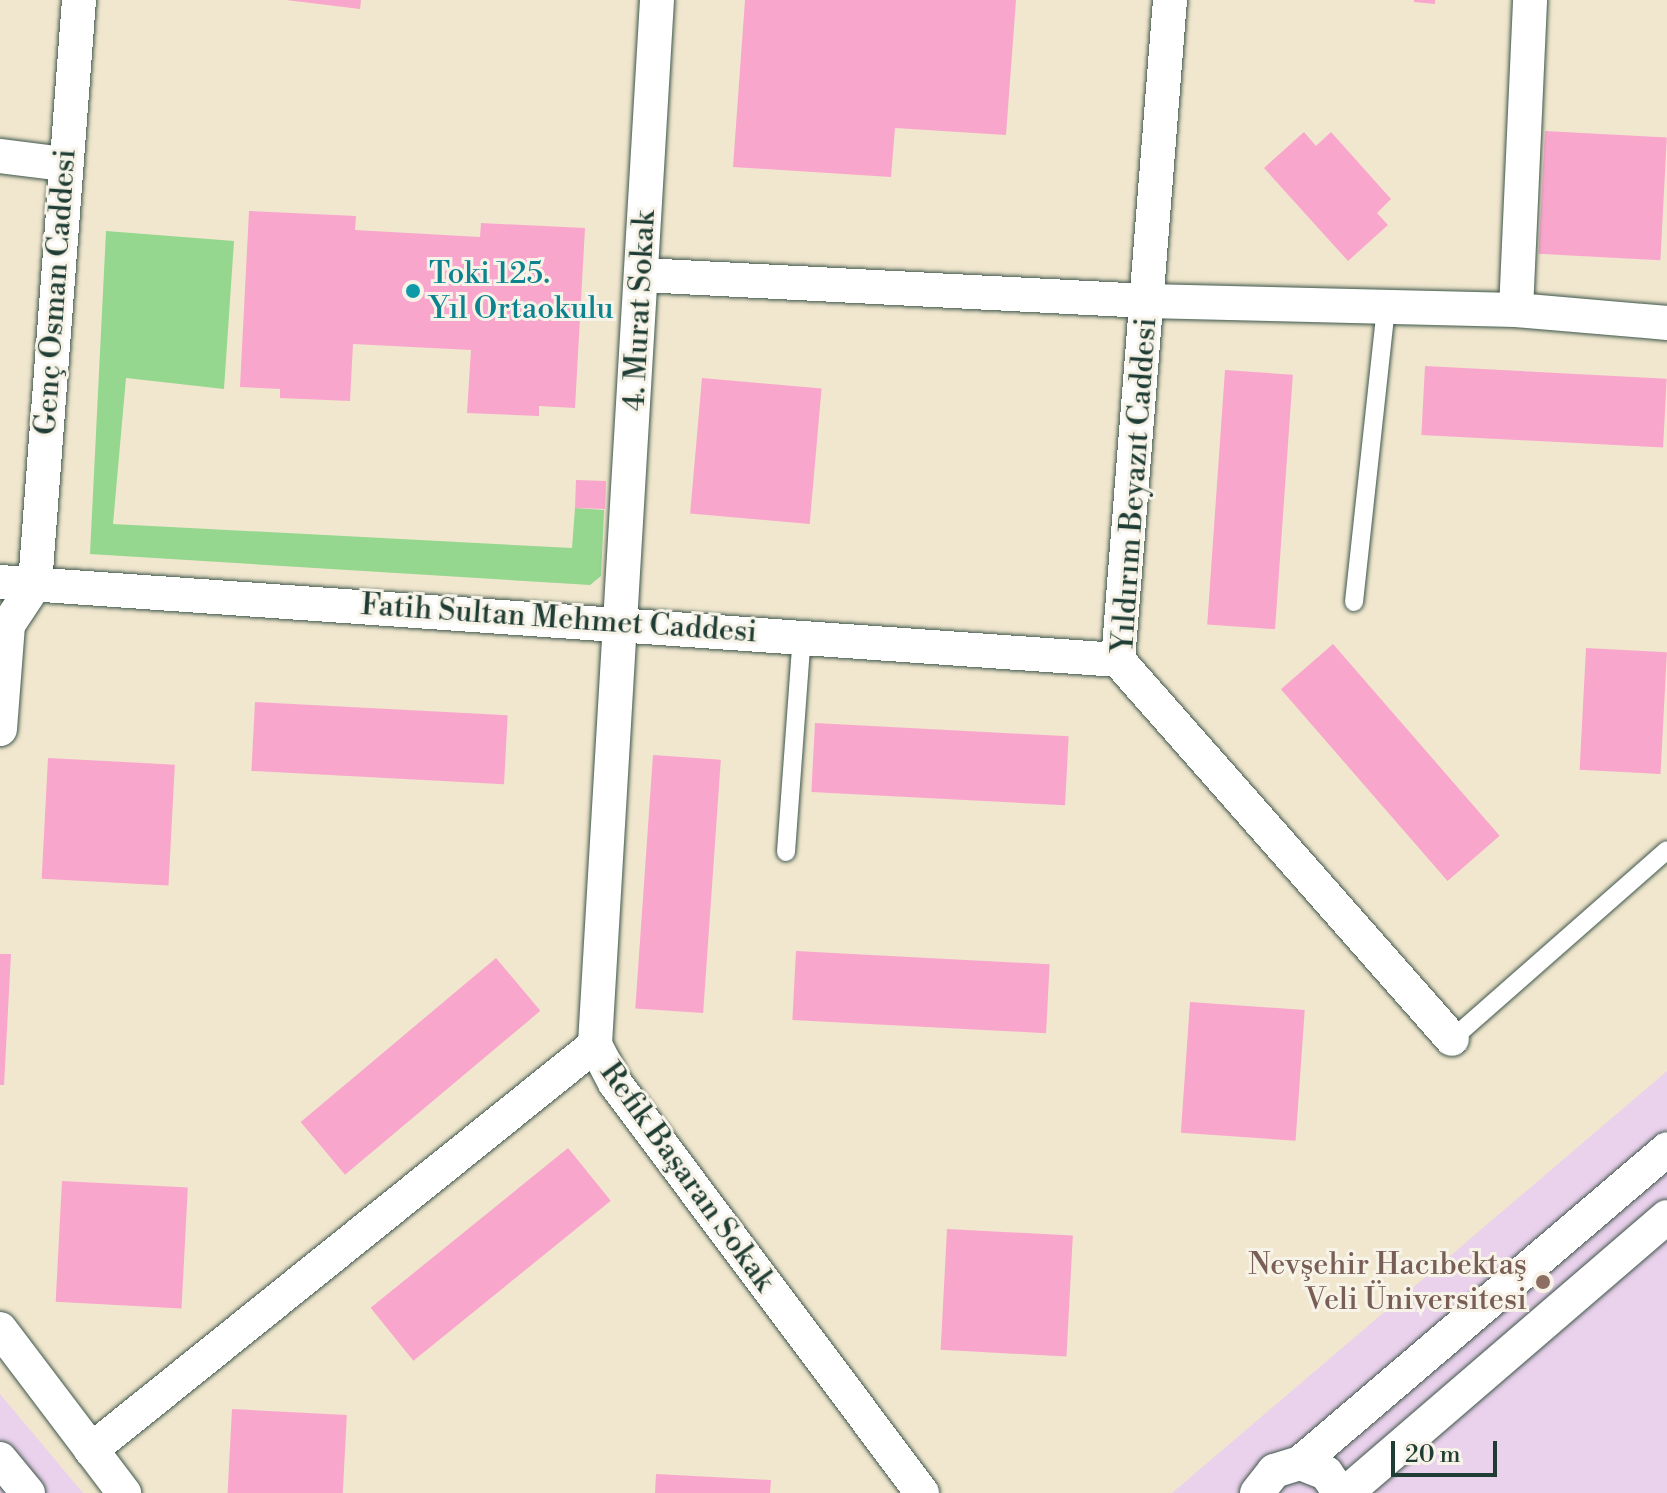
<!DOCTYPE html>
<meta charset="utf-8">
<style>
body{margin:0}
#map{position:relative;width:1667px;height:1493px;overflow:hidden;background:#f1e7ce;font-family:"Libre Bodoni",serif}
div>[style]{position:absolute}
.built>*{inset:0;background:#ead1ec}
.green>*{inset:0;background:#95d78f}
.building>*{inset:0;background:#f9a6cd;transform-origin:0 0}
.roads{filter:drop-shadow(0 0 2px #3e564b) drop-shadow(0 0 2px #3e564b)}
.lane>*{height:18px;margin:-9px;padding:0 9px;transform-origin:9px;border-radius:9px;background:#fff}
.street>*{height:34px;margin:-17px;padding:0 17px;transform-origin:17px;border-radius:17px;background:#fff}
.dots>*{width:22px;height:22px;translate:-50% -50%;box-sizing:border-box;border:4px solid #f7f3e8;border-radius:50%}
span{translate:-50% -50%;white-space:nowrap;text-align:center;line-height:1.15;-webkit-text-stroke:6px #f7f3e8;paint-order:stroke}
.culture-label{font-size:30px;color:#0d838f}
.left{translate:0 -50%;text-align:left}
.street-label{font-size:30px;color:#1f3d34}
.education-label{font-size:30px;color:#785e54}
.right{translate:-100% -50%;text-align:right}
.scale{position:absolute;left:1391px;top:1441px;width:106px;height:36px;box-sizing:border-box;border:4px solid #1f3d34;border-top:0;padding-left:10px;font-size:24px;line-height:28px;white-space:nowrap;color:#1f3d34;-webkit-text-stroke:6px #f7f3e8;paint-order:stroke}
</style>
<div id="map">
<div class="built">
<div style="clip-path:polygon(1667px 1071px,1667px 1493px,1172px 1493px)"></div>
<div style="clip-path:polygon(0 1394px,83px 1493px,0 1493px)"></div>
</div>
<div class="green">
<div style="clip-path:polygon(106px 231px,234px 241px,224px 389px,126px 378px,113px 524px,572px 548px,575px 508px,604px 510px,601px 576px,590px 585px,90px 554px)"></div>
</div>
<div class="building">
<div style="clip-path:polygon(286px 0,361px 0,360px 9px)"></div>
<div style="clip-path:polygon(745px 0,1016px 0,1006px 135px,895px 128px,891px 177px,733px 167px)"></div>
<div style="clip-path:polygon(1414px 0,1435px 0,1435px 4px,1414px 2px)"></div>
<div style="left:1545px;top:131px;width:122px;height:123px;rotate:3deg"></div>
<div style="clip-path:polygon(1304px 132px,1316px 146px,1331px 132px,1391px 199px,1377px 213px,1388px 225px,1348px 261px,1264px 168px)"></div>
<div style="clip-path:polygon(249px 211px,356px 216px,355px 230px,480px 237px,481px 223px,585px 228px,575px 408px,539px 406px,539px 416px,467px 413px,471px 350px,353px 344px,350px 401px,280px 398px,280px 389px,240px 387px)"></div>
<div style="left:1425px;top:366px;width:242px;height:69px;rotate:3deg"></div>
<div style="left:1225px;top:370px;width:68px;height:255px;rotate:4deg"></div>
<div style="left:702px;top:378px;width:120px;height:136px;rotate:5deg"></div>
<div style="left:576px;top:480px;width:30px;height:28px;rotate:2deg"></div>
<div style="left:1333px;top:644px;width:254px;height:69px;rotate:49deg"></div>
<div style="left:1586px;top:648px;width:81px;height:122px;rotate:3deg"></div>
<div style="left:255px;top:702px;width:253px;height:69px;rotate:3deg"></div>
<div style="left:815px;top:723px;width:254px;height:69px;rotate:3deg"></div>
<div style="left:653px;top:755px;width:68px;height:254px;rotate:4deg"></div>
<div style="left:48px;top:758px;width:127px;height:121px;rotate:3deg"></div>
<div style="left:796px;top:951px;width:254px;height:69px;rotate:3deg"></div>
<div style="clip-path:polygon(0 954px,11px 954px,4px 1085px,0 1085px)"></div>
<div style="left:496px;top:958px;width:69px;height:255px;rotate:50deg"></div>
<div style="left:1190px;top:1002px;width:115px;height:131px;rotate:4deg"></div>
<div style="left:568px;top:1148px;width:68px;height:254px;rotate:51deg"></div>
<div style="left:62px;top:1181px;width:126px;height:121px;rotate:3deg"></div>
<div style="left:947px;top:1229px;width:126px;height:121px;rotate:3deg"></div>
<div style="left:232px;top:1409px;width:115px;height:84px;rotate:3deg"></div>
<div style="clip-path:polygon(656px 1474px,771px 1480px,770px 1493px,655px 1493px)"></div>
</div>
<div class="roads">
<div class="lane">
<div style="left:1354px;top:602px;width:297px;rotate:-83.8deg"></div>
<div style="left:786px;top:852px;width:217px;rotate:-85.8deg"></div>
<div style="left:1452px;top:1039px;width:286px;rotate:-41.3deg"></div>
</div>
<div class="street">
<div style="left:657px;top:0;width:1047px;rotate:93.4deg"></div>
<div style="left:595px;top:1045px;width:43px;rotate:62.2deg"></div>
<div style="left:615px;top:1083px;width:512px;rotate:53.17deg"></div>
<div style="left:1170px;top:0;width:662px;rotate:94.5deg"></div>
<div style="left:1118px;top:660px;width:505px;rotate:48.61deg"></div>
<div style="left:0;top:156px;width:64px;rotate:7.1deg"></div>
<div style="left:642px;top:275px;width:506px;rotate:2.95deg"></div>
<div style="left:1147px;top:301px;width:369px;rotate:1.4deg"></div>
<div style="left:1516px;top:310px;width:152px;rotate:4.9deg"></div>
<div style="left:1516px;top:310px;width:310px;rotate:-87.4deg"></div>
<div style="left:0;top:582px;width:1121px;rotate:3.99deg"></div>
<div style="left:0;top:729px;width:104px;rotate:-85.6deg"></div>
<div style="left:8px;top:625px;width:49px;rotate:-56.6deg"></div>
<div style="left:35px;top:584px;width:586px;rotate:-85.69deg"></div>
<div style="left:0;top:1329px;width:206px;rotate:52.9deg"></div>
<div style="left:91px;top:1450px;width:647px;rotate:-38.78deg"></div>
<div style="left:0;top:1459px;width:44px;rotate:50.5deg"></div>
<div style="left:1300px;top:1463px;width:483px;rotate:-40.5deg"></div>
<div style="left:1257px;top:1493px;width:28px;rotate:-52deg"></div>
<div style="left:1274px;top:1471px;width:27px;rotate:-17deg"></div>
<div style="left:1300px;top:1463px;width:28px;rotate:21deg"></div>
<div style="left:1326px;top:1473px;width:24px;rotate:55deg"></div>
<div style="left:1346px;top:1493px;width:423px;rotate:-40.7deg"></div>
</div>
</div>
<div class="dots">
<div style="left:413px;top:291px;background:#0f9aa8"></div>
<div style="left:1543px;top:1282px;background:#8d6e63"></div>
</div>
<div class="culture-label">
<span class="left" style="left:429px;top:291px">Toki 125.<br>Yıl Ortaokulu</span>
</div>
<div class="street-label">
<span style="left:56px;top:292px;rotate:-86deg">Genç Osman Caddesi</span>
<span style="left:640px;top:311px;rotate:-87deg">4. Murat Sokak</span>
<span style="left:1135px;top:485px;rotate:-86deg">Yıldırım Beyazıt Caddesi</span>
<span style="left:559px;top:619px;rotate:4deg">Fatih Sultan Mehmet Caddesi</span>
<span style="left:687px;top:1177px;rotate:54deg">Refik Başaran Sokak</span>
</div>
<div class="education-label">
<span class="right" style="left:1527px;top:1282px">Nevşehir Hacıbektaş<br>Veli Üniversitesi</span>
</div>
<div class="scale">20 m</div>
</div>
